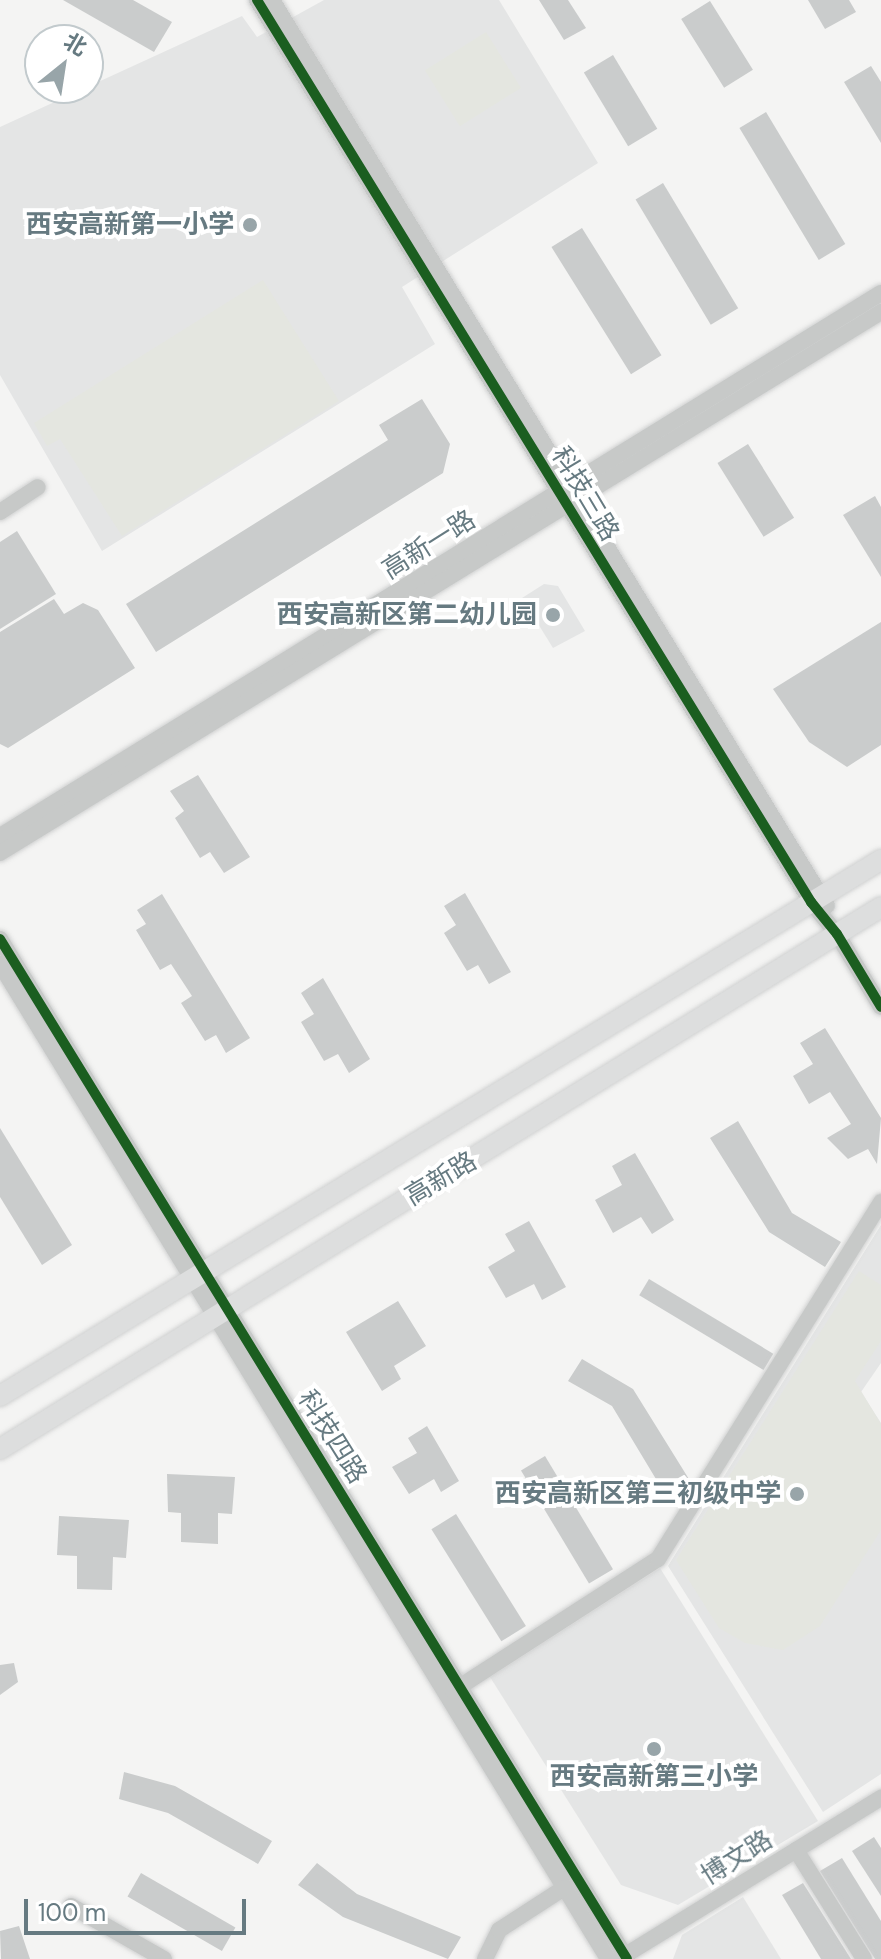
<!DOCTYPE html>
<meta charset="utf-8">
<style>
body{margin:0}
#map{position:relative;width:881px;height:1959px;overflow:hidden;background:#f4f4f3;font-family:"DM Sans","Noto Sans SC",sans-serif}
div>[style]{position:absolute}
.built>*{inset:0;background:#e4e5e5}
.green>*{inset:0;background:#e4e6e0;transform-origin:0 0}
.building>*{inset:0;background:#cacccc;transform-origin:0 0}
.roads{filter:drop-shadow(0 0 2px #d0d1d1) drop-shadow(0 0 2px #d0d1d1)}
.minor>*{height:16px;margin:-8px;padding:0 8px;transform-origin:8px;border-radius:8px;background:#c7c9c8}
.major>*{height:20px;margin:-10px;padding:0 10px;transform-origin:10px;border-radius:10px;background:#dddede}
.cycleway>*{height:10px;margin:-5px;padding:0 5px;transform-origin:5px;border-radius:5px;background:#1b5e20}
.dots>*{width:22px;height:22px;translate:-50% -50%;box-sizing:border-box;border:4px solid #fff;border-radius:50%}
span{translate:-50% -50%;white-space:nowrap;text-align:center;line-height:1.15;-webkit-text-stroke:8px #fff;paint-order:stroke}
.poi-label{font-size:26px;color:#667a81;font-weight:700}
.right{translate:-100% -50%;text-align:right}
.street-label{font-size:26px;color:#667a81}
.north{position:absolute;left:24px;top:24px;width:80px;height:80px;box-sizing:border-box;background:#fff;border:2px solid #c2cacd;border-radius:50%;rotate:30deg;font-size:22px;font-weight:700;line-height:32px;text-align:center;color:#667a81}
.north::after{content:'';display:block;margin:auto;width:28px;height:36px;background:#98a5a9;clip-path:polygon(50% 0,100% 100%,50% 72%,0 100%)}
.scale{position:absolute;left:24px;top:1899px;width:222px;height:36px;box-sizing:border-box;border:4px solid #667a81;border-top:0;padding-left:10px;font-size:24px;line-height:28px;white-space:nowrap;color:#667a81;-webkit-text-stroke:6px #fff;paint-order:stroke}
</style>
<div id="map">
<div class="built">
<div style="clip-path:polygon(324px 0,499px 0,598px 163px,402px 287px,435px 344px,102px 551px,0 375px,0 127px,242px 16px,257px 37px)"></div>
<div style="clip-path:polygon(544px 584px,558px 586px,585px 631px,553px 648px,522px 598px)"></div>
<div style="clip-path:polygon(881px 1225px,881px 1363px,861px 1392px,881px 1423px,881px 1774px,823px 1812px,668px 1566px)"></div>
<div style="clip-path:polygon(660px 1568px,818px 1821px,678px 1905px,621px 1885px,490px 1677px)"></div>
<div style="clip-path:polygon(743px 1897px,781px 1959px,673px 1959px,682px 1935px)"></div>
</div>
<div class="green">
<div style="left:486px;top:32px;width:66px;height:72px;rotate:58deg"></div>
<div style="clip-path:polygon(263px 280px,339px 401px,122px 536px,60px 439px,47px 446px,34px 423px)"></div>
<div style="clip-path:polygon(859px 1271px,881px 1285px,881px 1341px,855px 1381px,881px 1424px,881px 1530px,820px 1626px,783px 1650px,745px 1643px,719px 1628px,676px 1560px)"></div>
</div>
<div class="building">
<div style="clip-path:polygon(63px 0,133px 0,172px 22px,154px 52px)"></div>
<div style="clip-path:polygon(539px 0,568px 0,586px 28px,564px 40px)"></div>
<div style="clip-path:polygon(808px 0,849px 0,856px 12px,825px 29px)"></div>
<div style="left:710px;top:1px;width:81px;height:34px;rotate:58deg"></div>
<div style="left:613px;top:55px;width:86px;height:34px;rotate:59deg"></div>
<div style="clip-path:polygon(871px 66px,881px 82px,881px 143px,844px 82px)"></div>
<div style="left:766px;top:112px;width:154px;height:31px;rotate:59deg"></div>
<div style="left:663px;top:183px;width:146px;height:32px;rotate:59deg"></div>
<div style="left:582px;top:228px;width:150px;height:36px;rotate:58deg"></div>
<div style="clip-path:polygon(422px 399px,450px 444px,443px 473px,156px 652px,126px 604px,388px 440px,379px 425px)"></div>
<div style="left:748px;top:444px;width:87px;height:36px;rotate:58deg"></div>
<div style="clip-path:polygon(875px 496px,881px 507px,881px 577px,843px 515px)"></div>
<div style="clip-path:polygon(17px 531px,56px 594px,0 629px,0 542px)"></div>
<div style="clip-path:polygon(54px 599px,64px 614px,83px 603px,98px 610px,135px 668px,8px 748px,0 744px,0 632px)"></div>
<div style="clip-path:polygon(881px 622px,881px 745px,847px 767px,809px 742px,773px 689px)"></div>
<div style="clip-path:polygon(198px 775px,250px 857px,224px 873px,210px 852px,200px 858px,175px 818px,184px 811px,170px 791px)"></div>
<div style="clip-path:polygon(465px 893px,511px 972px,489px 984px,478px 965px,467px 971px,444px 933px,456px 925px,444px 906px)"></div>
<div style="clip-path:polygon(162px 894px,250px 1038px,226px 1053px,216px 1035px,205px 1041px,181px 1003px,192px 996px,171px 964px,160px 970px,136px 930px,146px 924px,137px 910px)"></div>
<div style="clip-path:polygon(323px 978px,370px 1059px,349px 1073px,338px 1054px,324px 1061px,301px 1022px,314px 1014px,301px 993px)"></div>
<div style="clip-path:polygon(825px 1028px,881px 1118px,877px 1164px,868px 1149px,848px 1159px,827px 1138px,851px 1124px,830px 1092px,809px 1104px,793px 1076px,813px 1064px,800px 1043px)"></div>
<div style="clip-path:polygon(738px 1121px,792px 1213px,841px 1242px,825px 1267px,769px 1232px,710px 1138px)"></div>
<div style="clip-path:polygon(0 1128px,72px 1245px,42px 1265px,0 1197px)"></div>
<div style="clip-path:polygon(635px 1153px,674px 1220px,652px 1234px,641px 1217px,613px 1233px,595px 1200px,622px 1185px,612px 1166px)"></div>
<div style="clip-path:polygon(529px 1221px,566px 1287px,542px 1300px,534px 1284px,506px 1298px,488px 1267px,515px 1251px,505px 1234px)"></div>
<div style="left:649px;top:1279px;width:145px;height:19px;rotate:31deg"></div>
<div style="clip-path:polygon(398px 1301px,426px 1346px,394px 1366px,401px 1379px,382px 1391px,346px 1332px)"></div>
<div style="clip-path:polygon(582px 1359px,633px 1389px,692px 1484px,668px 1499px,612px 1406px,568px 1381px)"></div>
<div style="clip-path:polygon(427px 1426px,459px 1481px,441px 1492px,434px 1479px,409px 1494px,392px 1467px,417px 1453px,408px 1438px)"></div>
<div style="left:545px;top:1456px;width:132px;height:28px;rotate:59deg"></div>
<div style="clip-path:polygon(167px 1474px,235px 1477px,232px 1514px,218px 1513px,218px 1544px,181px 1542px,181px 1513px,168px 1512px)"></div>
<div style="left:456px;top:1514px;width:132px;height:29px;rotate:58deg"></div>
<div style="clip-path:polygon(59px 1516px,129px 1520px,126px 1558px,113px 1557px,112px 1590px,77px 1589px,77px 1556px,57px 1555px)"></div>
<div style="clip-path:polygon(14px 1663px,18px 1682px,0 1695px,0 1665px)"></div>
<div style="clip-path:polygon(124px 1772px,175px 1786px,272px 1841px,258px 1864px,168px 1813px,119px 1799px)"></div>
<div style="clip-path:polygon(874px 1837px,881px 1848px,881px 1896px,852px 1851px)"></div>
<div style="clip-path:polygon(842px 1858px,881px 1921px,881px 1959px,875px 1959px,820px 1871px)"></div>
<div style="clip-path:polygon(317px 1863px,357px 1894px,461px 1937px,448px 1959px,343px 1917px,298px 1885px)"></div>
<div style="left:141px;top:1873px;width:109px;height:27px;rotate:30deg"></div>
<div style="clip-path:polygon(803px 1883px,851px 1959px,821px 1959px,782px 1895px)"></div>
<div style="clip-path:polygon(19px 1926px,30px 1959px,1px 1959px,0 1931px)"></div>
</div>
<div class="roads">
<div class="minor">
<div style="left:257px;top:0;width:1059px;rotate:58.44deg"></div>
<div style="left:811px;top:902px;width:41px;rotate:50.9deg"></div>
<div style="left:837px;top:934px;width:85px;rotate:58.9deg"></div>
<div style="left:272px;top:0;width:1062px;rotate:58.51deg"></div>
<div style="left:0;top:512px;width:45px;rotate:-33.3deg"></div>
<div style="left:0;top:836px;width:1035px;rotate:-31.65deg"></div>
<div style="left:0;top:853px;width:1034px;rotate:-31.55deg"></div>
<div style="left:0;top:939px;width:1197px;rotate:58.42deg"></div>
<div style="left:0;top:964px;width:1166px;rotate:58.57deg"></div>
<div style="left:453px;top:1691px;width:244px;rotate:-32.8deg"></div>
<div style="left:658px;top:1559px;width:421px;rotate:-58deg"></div>
<div style="left:796px;top:1850px;width:128px;rotate:58deg"></div>
<div style="left:71px;top:1906px;width:107px;rotate:29.7deg"></div>
<div style="left:485px;top:1959px;width:32px;rotate:-64deg"></div>
<div style="left:499px;top:1930px;width:77px;rotate:-32.9deg"></div>
<div style="left:619px;top:1959px;width:308px;rotate:-31.6deg"></div>
</div>
<div class="major">
<div style="left:0;top:1396px;width:1031px;rotate:-31.32deg"></div>
<div style="left:0;top:1449px;width:1034px;rotate:-31.6deg"></div>
</div>
</div>
<div class="cycleway">
<div style="left:257px;top:0;width:1059px;rotate:58.44deg"></div>
<div style="left:811px;top:902px;width:41px;rotate:50.9deg"></div>
<div style="left:837px;top:934px;width:85px;rotate:58.9deg"></div>
<div style="left:0;top:939px;width:1197px;rotate:58.42deg"></div>
</div>
<div class="dots">
<div style="left:250px;top:225px;background:#98a5a9"></div>
<div style="left:553px;top:615px;background:#98a5a9"></div>
<div style="left:797px;top:1494px;background:#98a5a9"></div>
<div style="left:654px;top:1749px;background:#98a5a9"></div>
</div>
<div class="poi-label">
<span class="right" style="left:234px;top:225px">西安高新第一小学</span>
<span class="right" style="left:537px;top:615px">西安高新区第二幼儿园</span>
<span class="right" style="left:781px;top:1494px">西安高新区第三初级中学</span>
<span style="left:654px;top:1777px">西安高新第三小学</span>
</div>
<div class="street-label">
<span style="left:585px;top:494px;rotate:59deg">科技三路</span>
<span style="left:429px;top:545px;rotate:-32deg">高新一路</span>
<span style="left:441px;top:1179px;rotate:-31deg">高新路</span>
<span style="left:332px;top:1437px;rotate:58deg">科技四路</span>
<span style="left:737px;top:1858px;rotate:-32deg">博文路</span>
</div>
<div class="north">北</div>
<div class="scale">100 m</div>
</div>
